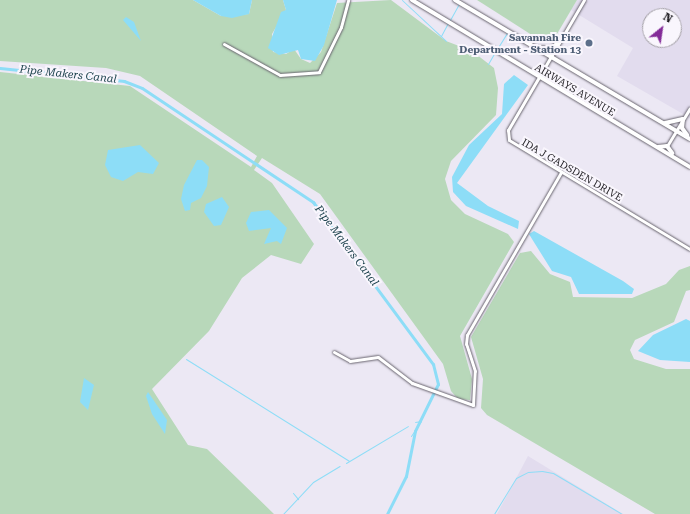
<!DOCTYPE html>
<style>
body{margin:0}
#map{position:relative;width:690px;height:514px;overflow:hidden;background:#ece8f4;font-family:"Roboto Serif",serif}
div>[style]{position:absolute}
.built>*{inset:0;background:#e2dcee}
.green>*{inset:0;background:#b8d8ba}
.water>*{inset:0;background:#8dddf7}
.stream>*{height:1px;margin:-0.5px;padding:0 0.5px;transform-origin:0.5px;border-radius:0.5px;background:#8dddf7}
.canal>*{height:3px;margin:-1.5px;padding:0 1.5px;transform-origin:1.5px;border-radius:1.5px;background:#8dddf7}
.roads{filter:drop-shadow(0 0 1px #69656f) drop-shadow(0 0 1px #69656f)}
.street>*{height:3px;margin:-1.5px;padding:0 1.5px;transform-origin:1.5px;border-radius:1.5px;background:#fff}
.secondary>*{height:4px;margin:-2px;padding:0 2px;transform-origin:2px;border-radius:2px;background:#fff}
.dots>*{width:11px;height:11px;translate:-50% -50%;box-sizing:border-box;border:2px solid #f9f6fd;border-radius:50%}
span{translate:-50% -50%;white-space:nowrap;text-align:center;line-height:1.15;-webkit-text-stroke:4px #f9f6fd;paint-order:stroke}
.service-label{font-size:10px;color:#4e5e75;font-weight:700}
.right{translate:-100% -50%;text-align:right}
.street-label{font-size:10px;color:#1f1d22}
.water-label{font-size:11px;color:#1e434e;font-style:italic}
.north{position:absolute;left:642px;top:8px;width:40px;height:40px;box-sizing:border-box;background:#f9f6fd;border:1px solid #a29fa5;border-radius:50%;rotate:30deg;font-size:11px;font-weight:700;line-height:16px;text-align:center;color:#1f1d22}
.north::after{content:'';display:block;margin:auto;width:14px;height:18px;background:#832b98;clip-path:polygon(50% 0,100% 100%,50% 72%,0 100%)}
</style>
<div id="map">
<div class="built">
<div style="clip-path:polygon(evenodd,577px 0,690px 0,690px 118px,617px 76px,633px 48px,571px 10px,577px 0,650px 16px,674px 16px,674px 40px,650px 40px,650px 16px)"></div>
<div style="clip-path:polygon(528px 456px,623px 514px,497px 514px)"></div>
</div>
<div class="green">
<div style="clip-path:polygon(0 0,193px 0,221px 16px,249px 14px,252px 0,283px 0,286px 10px,272px 34px,273px 52px,286px 54px,294px 49px,301px 59px,310px 63px,321px 52px,337px 3px,391px 0,446px 41px,472px 51px,494px 68px,498px 88px,496px 115px,451px 161px,445px 179px,451px 200px,465px 214px,508px 234px,514px 242px,460px 336px,472px 379px,470px 400px,458px 399px,451px 391px,443px 364px,320px 194px,262px 158px,254px 170px,272px 183px,314px 244px,301px 264px,271px 255px,242px 278px,209px 331px,152px 389px,188px 445px,207px 449px,274px 514px,0 514px,0 72px,130px 86px,251px 167px,257px 156px,140px 76px,106px 68px,0 61px)"></div>
<div style="clip-path:polygon(477px 0,577px 0,554px 39px,538px 39px)"></div>
<div style="clip-path:polygon(531px 251px,550px 274px,570px 282px,573px 297px,632px 298px,666px 284px,679px 270px,690px 266px,690px 290px,686px 291px,674px 322px,635px 340px,630px 350px,634px 359px,666px 369px,690px 369px,690px 514px,655px 514px,487px 415px,481px 408px,483px 379px,471px 337px,520px 253px)"></div>
</div>
<div class="water">
<div style="clip-path:polygon(193px 0,252px 0,249px 14px,232px 18px,221px 16px)"></div>
<div style="clip-path:polygon(283px 0,337px 0,324px 45px,315px 61px,301px 59px,298px 50px,279px 55px,268px 48px,281px 12px,286px 10px)"></div>
<div style="clip-path:polygon(126px 17px,134px 22px,141px 41px,123px 20px)"></div>
<div style="clip-path:polygon(514px 75px,528px 85px,457px 183px,488px 206px,519px 221px,518px 229px,466px 206px,453px 192px,452px 177px,469px 145px,502px 114px,504px 84px)"></div>
<div style="clip-path:polygon(140px 145px,159px 163px,153px 174px,138px 172px,123px 181px,111px 177px,105px 165px,108px 150px)"></div>
<div style="clip-path:polygon(202px 160px,209px 167px,207px 186px,201px 198px,191px 203px,190px 210px,185px 211px,181px 199px,184px 185px,197px 160px)"></div>
<div style="clip-path:polygon(222px 197px,229px 207px,221px 225px,214px 226px,204px 212px,206px 204px)"></div>
<div style="clip-path:polygon(269px 210px,287px 228px,281px 244px,277px 241px,264px 244px,271px 228px,249px 231px,246px 223px,251px 212px)"></div>
<div style="clip-path:polygon(534px 231px,623px 281px,634px 289px,632px 294px,579px 294px,571px 277px,552px 271px,532px 239px,529px 234px)"></div>
<div style="clip-path:polygon(686px 319px,690px 321px,690px 362px,660px 360px,638px 351px,653px 335px)"></div>
<div style="clip-path:polygon(84px 378px,94px 385px,88px 410px,80px 402px)"></div>
<div style="clip-path:polygon(148px 392px,167px 420px,165px 434px,152px 414px,146px 396px)"></div>
</div>
<div class="stream">
<div style="left:402px;top:0;width:60px;rotate:43deg"></div>
<div style="left:450px;top:20px;width:18px;rotate:-61deg"></div>
<div style="left:441px;top:36px;width:15px;rotate:-62deg"></div>
<div style="left:497px;top:49px;width:19px;rotate:-58deg"></div>
<div style="left:488px;top:64px;width:14px;rotate:-60deg"></div>
<div style="left:186px;top:359px;width:192px;rotate:32deg"></div>
<div style="left:411px;top:436px;width:18px;rotate:-56deg"></div>
<div style="left:421px;top:421px;width:6px;rotate:171deg"></div>
<div style="left:346px;top:463px;width:72px;rotate:-30.8deg"></div>
<div style="left:293px;top:493px;width:8px;rotate:50deg"></div>
<div style="left:283px;top:514px;width:44px;rotate:-46.8deg"></div>
<div style="left:313px;top:482px;width:31px;rotate:-31deg"></div>
<div style="left:494px;top:514px;width:42px;rotate:-58.6deg"></div>
<div style="left:516px;top:478px;width:13px;rotate:-27deg"></div>
<div style="left:528px;top:472px;width:14px;rotate:-4deg"></div>
<div style="left:542px;top:471px;width:11px;rotate:10deg"></div>
<div style="left:553px;top:473px;width:80px;rotate:30.7deg"></div>
</div>
<div class="canal">
<div style="left:0;top:68px;width:125px;rotate:6deg"></div>
<div style="left:124px;top:81px;width:19px;rotate:21deg"></div>
<div style="left:142px;top:88px;width:206px;rotate:33.7deg"></div>
<div style="left:313px;top:202px;width:202px;rotate:53.5deg"></div>
<div style="left:433px;top:364px;width:21px;rotate:76deg"></div>
<div style="left:438px;top:384px;width:52px;rotate:116.1deg"></div>
<div style="left:415px;top:431px;width:46px;rotate:101.3deg"></div>
<div style="left:406px;top:476px;width:42px;rotate:116.6deg"></div>
</div>
<div class="roads">
<div class="street">
<div style="left:584px;top:0;width:151px;rotate:120.3deg"></div>
<div style="left:508px;top:130px;width:10px;rotate:84deg"></div>
<div style="left:509px;top:140px;width:211px;rotate:31.1deg"></div>
<div style="left:224px;top:44px;width:64px;rotate:29deg"></div>
<div style="left:280px;top:75px;width:39px;rotate:-4deg"></div>
<div style="left:319px;top:72px;width:50px;rotate:-63.9deg"></div>
<div style="left:341px;top:27px;width:28px;rotate:-75deg"></div>
<div style="left:667px;top:146px;width:44px;rotate:-58.8deg"></div>
<div style="left:334px;top:352px;width:18px;rotate:29deg"></div>
<div style="left:350px;top:361px;width:28px;rotate:-8deg"></div>
<div style="left:378px;top:357px;width:43px;rotate:37.4deg"></div>
<div style="left:412px;top:383px;width:65px;rotate:19.8deg"></div>
<div style="left:473px;top:405px;width:34px;rotate:-87deg"></div>
<div style="left:475px;top:371px;width:28px;rotate:-108deg"></div>
<div style="left:466px;top:344px;width:9px;rotate:-84deg"></div>
<div style="left:467px;top:335px;width:188px;rotate:-60deg"></div>
</div>
<div class="secondary">
<div style="left:412px;top:0;width:324px;rotate:31deg"></div>
<div style="left:455px;top:0;width:273px;rotate:30.6deg"></div>
<div style="left:539px;top:48px;width:12px;rotate:5deg"></div>
<div style="left:551px;top:49px;width:12px;rotate:-42deg"></div>
<div style="left:683px;top:119px;width:9px;rotate:96deg"></div>
<div style="left:682px;top:128px;width:9px;rotate:54deg"></div>
<div style="left:665px;top:123px;width:18px;rotate:-13deg"></div>
<div style="left:658px;top:147px;width:9px;rotate:-6deg"></div>
<div style="left:667px;top:146px;width:9px;rotate:54deg"></div>
</div>
</div>
<div class="dots">
<div style="left:589px;top:43px;background:#5c6f8a"></div>
</div>
<div class="service-label">
<span class="right" style="left:581px;top:43px">Savannah Fire<br>Department - Station 13</span>
</div>
<div class="street-label">
<span style="left:575px;top:90px;rotate:31deg">AIRWAYS AVENUE</span>
<span style="left:572px;top:170px;rotate:30deg">IDA J GADSDEN DRIVE</span>
</div>
<div class="water-label">
<span style="left:68px;top:75px;rotate:6deg">Pipe Makers Canal</span>
<span style="left:346px;top:246px;rotate:53deg">Pipe Makers Canal</span>
</div>
<div class="north">N</div>
</div>
